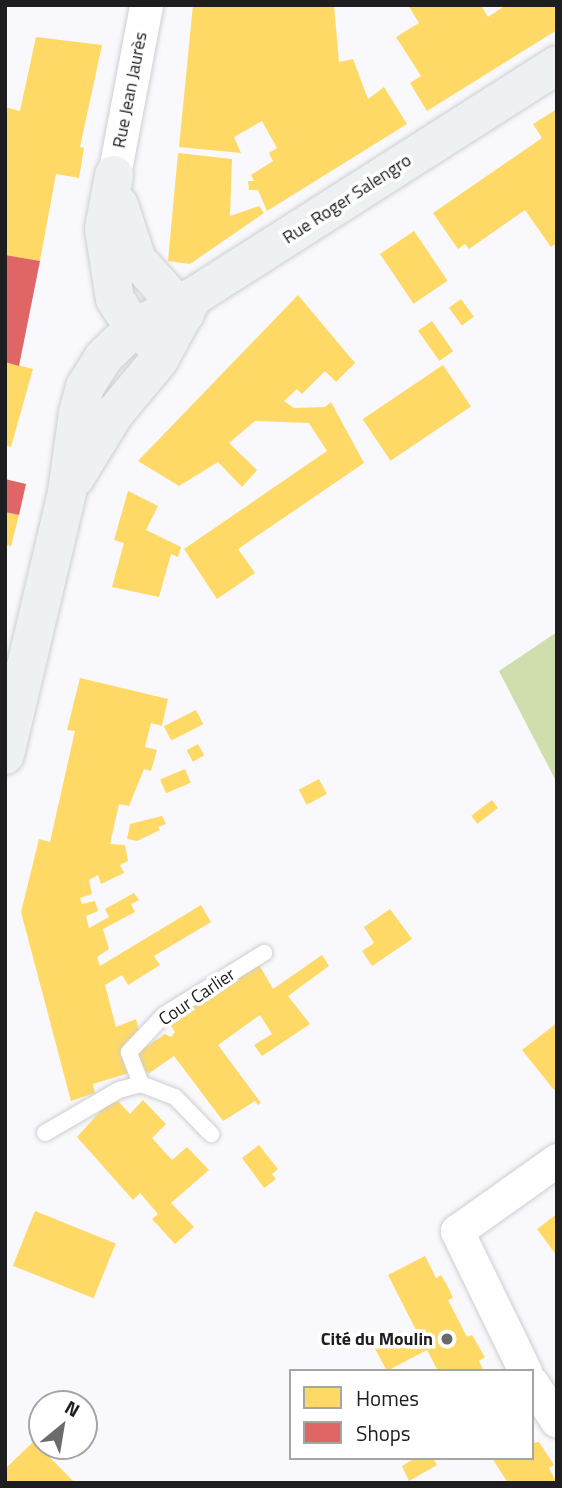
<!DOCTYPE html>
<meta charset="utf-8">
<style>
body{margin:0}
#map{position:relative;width:562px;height:1488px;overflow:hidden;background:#f9f8fc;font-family:"Titillium Web",sans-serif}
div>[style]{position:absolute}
.forest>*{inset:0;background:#d0ddad}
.homes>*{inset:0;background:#ffd966;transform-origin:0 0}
.shops>*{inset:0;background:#e06666}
.roads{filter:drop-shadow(0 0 2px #ceced1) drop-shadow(0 0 2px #ceced1)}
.lane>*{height:16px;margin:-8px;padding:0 8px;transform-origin:8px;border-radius:8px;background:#fefeff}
.street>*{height:33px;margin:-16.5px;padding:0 16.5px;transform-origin:16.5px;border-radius:16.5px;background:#fefeff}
.secondary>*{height:38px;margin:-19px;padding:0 19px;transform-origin:19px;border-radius:19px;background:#eef1f1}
.dots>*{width:19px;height:19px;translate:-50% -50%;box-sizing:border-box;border:4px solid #fff;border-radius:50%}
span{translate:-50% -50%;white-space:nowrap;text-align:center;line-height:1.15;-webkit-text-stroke:7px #fff;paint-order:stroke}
.street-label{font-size:18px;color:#1e1d1f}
.poi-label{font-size:18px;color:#1e1d1f;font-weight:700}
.right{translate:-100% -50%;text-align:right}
.frame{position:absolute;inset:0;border:7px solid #1e1d1f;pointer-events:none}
.legend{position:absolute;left:289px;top:1369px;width:245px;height:91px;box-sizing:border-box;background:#fff;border:2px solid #a5a5a5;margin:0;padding:9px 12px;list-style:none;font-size:21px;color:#1e1d1f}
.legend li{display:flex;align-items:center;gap:14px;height:35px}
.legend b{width:35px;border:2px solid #a5a5a5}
.north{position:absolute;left:28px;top:1390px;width:70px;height:70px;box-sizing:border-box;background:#fff;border:2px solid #a5a5a5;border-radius:50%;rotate:30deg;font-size:19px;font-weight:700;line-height:28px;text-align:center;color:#1e1d1f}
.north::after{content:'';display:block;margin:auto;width:24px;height:32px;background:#6b6a6c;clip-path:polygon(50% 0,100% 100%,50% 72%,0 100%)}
</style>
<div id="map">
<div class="forest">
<div style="clip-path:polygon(557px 632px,557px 783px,499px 671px)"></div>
</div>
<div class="homes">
<div style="clip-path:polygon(193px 5px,334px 5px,339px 62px,353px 59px,368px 99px,384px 87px,407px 124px,267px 211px,258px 190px,249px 190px,248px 181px,254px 181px,251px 175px,273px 161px,269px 153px,277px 148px,262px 121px,234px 137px,241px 153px,179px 147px)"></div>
<div style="clip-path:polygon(408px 5px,481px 5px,488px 17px,506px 5px,557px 5px,557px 30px,427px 111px,410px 83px,421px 76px,396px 37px,419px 23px)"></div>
<div style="clip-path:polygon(36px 37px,102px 45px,80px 147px,84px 148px,79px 178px,56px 174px,40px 261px,5px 255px,5px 107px,20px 111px)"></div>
<div style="clip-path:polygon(557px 109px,557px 243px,551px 247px,525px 210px,469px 249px,465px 244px,458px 249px,433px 213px,542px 138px,533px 124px)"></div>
<div style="clip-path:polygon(178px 153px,232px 159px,230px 216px,259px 206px,264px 213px,190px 264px,168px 261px)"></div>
<div style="left:414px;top:231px;width:60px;height:41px;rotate:56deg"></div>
<div style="clip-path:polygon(298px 295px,355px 363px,336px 382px,325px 371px,302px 394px,297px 389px,284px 401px,294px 408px,325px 407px,331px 402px,364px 463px,238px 549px,255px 573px,217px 599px,184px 549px,327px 451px,309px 423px,255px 421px,229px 443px,257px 470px,242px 487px,218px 462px,179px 486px,138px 461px)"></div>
<div style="left:461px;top:299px;width:22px;height:15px;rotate:54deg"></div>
<div style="left:432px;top:321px;width:37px;height:17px;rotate:55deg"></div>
<div style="clip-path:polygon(5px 362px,33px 369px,11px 447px,5px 445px)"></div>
<div style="left:443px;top:365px;width:50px;height:97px;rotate:56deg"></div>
<div style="clip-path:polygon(128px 491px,158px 506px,146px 530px,181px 547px,178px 557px,171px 554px,159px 597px,112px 587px,124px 543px,114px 540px)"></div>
<div style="clip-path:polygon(5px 512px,19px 515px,11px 546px,5px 545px)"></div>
<div style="clip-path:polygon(80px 678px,168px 699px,162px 726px,151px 723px,145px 747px,157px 750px,151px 771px,144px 769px,129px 806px,119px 804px,110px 844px,125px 845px,128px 861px,120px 865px,124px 873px,101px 884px,98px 875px,89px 880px,92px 894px,80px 898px,82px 904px,95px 901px,98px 911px,86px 916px,89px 928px,109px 917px,105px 909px,134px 893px,139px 900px,131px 904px,135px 912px,103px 929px,109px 949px,97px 957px,100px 966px,201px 905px,211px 922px,154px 956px,160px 965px,128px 985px,122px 975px,105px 985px,116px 1027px,136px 1019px,140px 1035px,127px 1040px,129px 1073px,93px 1084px,95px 1093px,71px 1101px,21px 912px,39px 839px,50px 842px,75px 731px,67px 730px)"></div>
<div style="left:196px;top:710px;width:16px;height:36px;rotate:63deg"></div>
<div style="left:198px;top:744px;width:13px;height:13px;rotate:61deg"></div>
<div style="left:185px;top:769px;width:15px;height:27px;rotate:67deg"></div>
<div style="left:319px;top:779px;width:17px;height:23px;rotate:62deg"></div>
<div style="left:492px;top:800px;width:10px;height:26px;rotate:53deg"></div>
<div style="clip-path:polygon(162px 816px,166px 824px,158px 827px,160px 830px,137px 841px,127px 839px,130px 824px)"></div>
<div style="clip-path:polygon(390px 909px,412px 939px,372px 966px,362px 951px,374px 943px,364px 927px)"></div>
<div style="clip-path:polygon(322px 955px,329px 966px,288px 996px,310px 1024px,262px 1056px,254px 1045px,272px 1034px,260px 1015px,218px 1045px,261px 1103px,258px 1105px,255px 1101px,223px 1121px,174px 1056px,148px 1074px,134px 1055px,165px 1034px,171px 1037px,175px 1032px,168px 1021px,258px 963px,273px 989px)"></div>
<div style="clip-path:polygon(557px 1023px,557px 1088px,554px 1090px,522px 1050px)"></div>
<div style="clip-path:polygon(143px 1100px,166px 1124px,152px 1138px,172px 1160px,187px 1147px,209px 1170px,171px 1203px,194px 1227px,175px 1244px,152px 1219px,158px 1214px,140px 1193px,133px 1200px,77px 1137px,104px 1107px,118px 1101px,130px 1114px)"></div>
<div style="clip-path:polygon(259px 1145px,278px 1169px,272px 1174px,276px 1179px,264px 1188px,242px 1158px)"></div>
<div style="left:35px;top:1211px;width:87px;height:59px;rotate:22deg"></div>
<div style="clip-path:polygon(557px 1214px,557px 1256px,537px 1229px)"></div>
<div style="clip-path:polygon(425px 1256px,436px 1278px,441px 1275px,447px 1285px,453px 1298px,448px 1300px,467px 1337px,472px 1335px,485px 1357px,479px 1361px,484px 1371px,438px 1371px,427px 1350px,387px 1371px,374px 1347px,401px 1332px,406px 1340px,418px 1334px,388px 1275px)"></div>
<div style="clip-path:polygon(34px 1441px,75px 1483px,5px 1483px,5px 1469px)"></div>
<div style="clip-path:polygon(539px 1442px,554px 1465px,549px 1468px,557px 1483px,508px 1483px,492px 1458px,532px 1458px,532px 1443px)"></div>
<div style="clip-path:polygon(415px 1458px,433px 1458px,437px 1465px,409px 1481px,402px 1466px)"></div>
</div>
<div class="shops">
<div style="clip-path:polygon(5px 255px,40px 261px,19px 366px,5px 362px)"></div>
<div style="clip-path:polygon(5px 479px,26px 484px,19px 515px,5px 512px)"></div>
</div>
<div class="roads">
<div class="lane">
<div style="left:141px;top:1084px;width:34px;rotate:-111deg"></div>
<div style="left:129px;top:1052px;width:51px;rotate:-46.6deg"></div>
<div style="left:164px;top:1015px;width:118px;rotate:-31.8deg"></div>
<div style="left:45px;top:1133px;width:86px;rotate:-30.2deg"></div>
<div style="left:119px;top:1090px;width:23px;rotate:-15deg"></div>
<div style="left:141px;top:1084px;width:36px;rotate:21deg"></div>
<div style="left:175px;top:1097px;width:52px;rotate:45.8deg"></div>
</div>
<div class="street">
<div style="left:114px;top:175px;width:173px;rotate:-79.3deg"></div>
<div style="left:525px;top:1371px;width:156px;rotate:-115.9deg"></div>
<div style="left:457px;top:1231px;width:123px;rotate:-35.4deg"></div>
<div style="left:532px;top:1383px;width:45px;rotate:56.7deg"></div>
</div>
<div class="secondary">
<div style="left:114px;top:175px;width:55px;rotate:100.5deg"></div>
<div style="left:104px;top:229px;width:71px;rotate:81.1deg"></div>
<div style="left:115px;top:299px;width:35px;rotate:57deg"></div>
<div style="left:134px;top:328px;width:26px;rotate:36deg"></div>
<div style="left:119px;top:205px;width:58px;rotate:71.9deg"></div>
<div style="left:137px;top:260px;width:72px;rotate:47.8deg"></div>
<div style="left:75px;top:478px;width:75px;rotate:-58.6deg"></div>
<div style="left:114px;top:414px;width:70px;rotate:-50.2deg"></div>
<div style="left:159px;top:360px;width:72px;rotate:-61.6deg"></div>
<div style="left:5px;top:755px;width:270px;rotate:-76.7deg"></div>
<div style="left:67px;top:492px;width:80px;rotate:-82.1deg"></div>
<div style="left:78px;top:413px;width:27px;rotate:-75deg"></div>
<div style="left:85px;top:387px;width:34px;rotate:-58deg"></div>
<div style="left:103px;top:358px;width:43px;rotate:-44.1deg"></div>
<div style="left:134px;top:328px;width:67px;rotate:-27.7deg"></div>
<div style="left:193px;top:297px;width:432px;rotate:-32.5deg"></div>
</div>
</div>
<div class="dots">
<div style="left:447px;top:1339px;background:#6b6a6c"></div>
</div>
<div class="street-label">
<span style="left:130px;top:90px;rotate:-79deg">Rue Jean Jaurès</span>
<span style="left:347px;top:199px;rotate:-33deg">Rue Roger Salengro</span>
<span style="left:197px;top:997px;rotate:-34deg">Cour Carlier</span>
</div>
<div class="poi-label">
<span class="right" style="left:433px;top:1339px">Cité du Moulin</span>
</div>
<div class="frame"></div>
<ul class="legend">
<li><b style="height:19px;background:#ffd966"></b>Homes</li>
<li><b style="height:19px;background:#e06666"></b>Shops</li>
</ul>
<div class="north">N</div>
</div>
